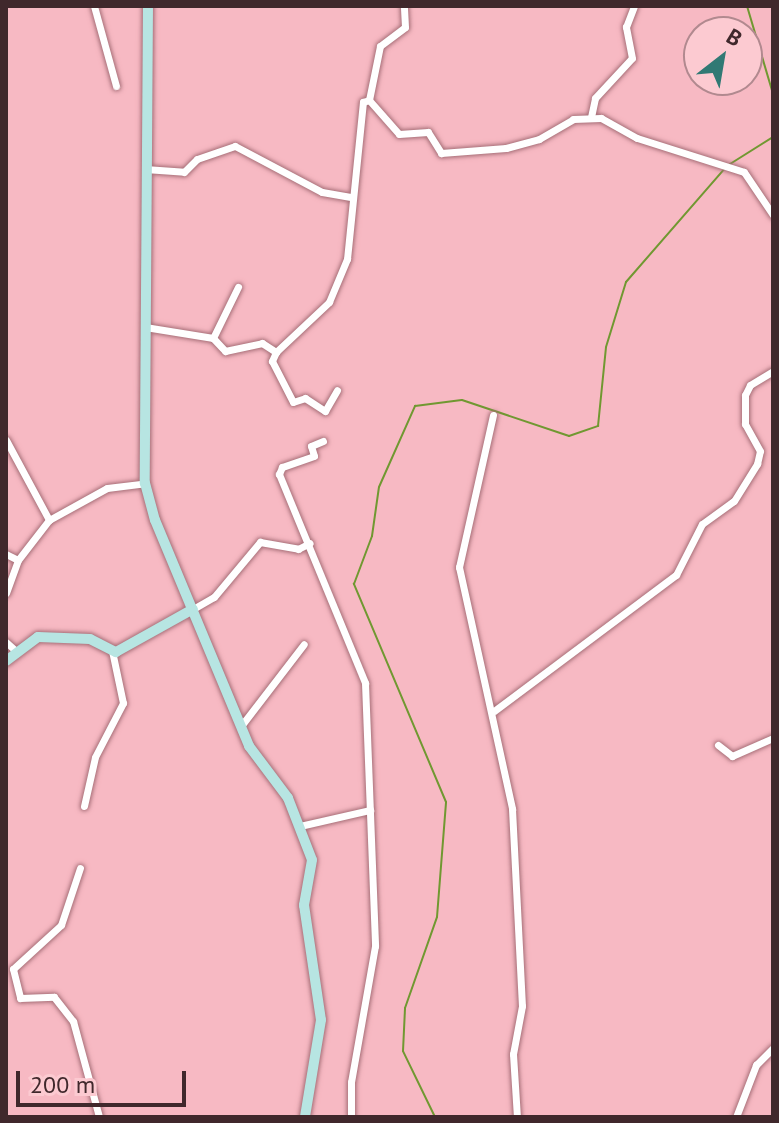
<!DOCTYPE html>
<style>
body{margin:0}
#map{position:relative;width:779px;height:1123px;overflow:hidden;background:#f7b9c3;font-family:"PT Sans",sans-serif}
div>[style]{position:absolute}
.stream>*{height:2px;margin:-1px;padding:0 1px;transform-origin:1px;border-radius:1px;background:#709831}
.roads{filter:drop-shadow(0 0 2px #a76f78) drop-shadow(0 0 2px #a76f78)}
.street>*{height:7px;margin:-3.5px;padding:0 3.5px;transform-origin:3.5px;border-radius:3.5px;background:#fff}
.secondary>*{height:10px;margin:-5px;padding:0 5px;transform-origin:5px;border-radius:5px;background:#b7e5e2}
span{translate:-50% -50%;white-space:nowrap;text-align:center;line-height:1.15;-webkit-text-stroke:8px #fccad1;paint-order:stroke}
.frame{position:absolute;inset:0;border:8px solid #40282c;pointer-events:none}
.north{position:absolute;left:683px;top:16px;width:80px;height:80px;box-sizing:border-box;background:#fccad1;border:2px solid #b1898f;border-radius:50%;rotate:31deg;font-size:22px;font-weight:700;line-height:32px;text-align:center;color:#40282c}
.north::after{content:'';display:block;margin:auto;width:28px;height:36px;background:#317974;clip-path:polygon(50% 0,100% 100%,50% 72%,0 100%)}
.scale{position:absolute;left:16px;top:1071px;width:170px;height:36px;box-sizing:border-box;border:4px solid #40282c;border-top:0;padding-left:10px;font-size:24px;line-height:28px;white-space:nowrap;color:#40282c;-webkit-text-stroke:6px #fccad1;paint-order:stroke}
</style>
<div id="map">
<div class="stream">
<div style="left:747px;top:6px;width:92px;rotate:73.5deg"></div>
<div style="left:730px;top:164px;width:51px;rotate:-32.1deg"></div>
<div style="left:435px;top:1117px;width:73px;rotate:-115.9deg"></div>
<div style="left:403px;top:1051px;width:43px;rotate:-87.3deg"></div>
<div style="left:405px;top:1008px;width:96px;rotate:-70.6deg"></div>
<div style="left:437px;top:917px;width:115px;rotate:-85.5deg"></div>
<div style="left:446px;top:802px;width:237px;rotate:-112.9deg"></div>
<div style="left:354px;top:584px;width:51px;rotate:-69.4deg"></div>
<div style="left:372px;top:536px;width:49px;rotate:-81.9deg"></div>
<div style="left:379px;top:487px;width:89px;rotate:-66deg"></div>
<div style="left:415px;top:406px;width:47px;rotate:-7.3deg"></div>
<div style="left:462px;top:400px;width:113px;rotate:18.6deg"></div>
<div style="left:569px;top:436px;width:31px;rotate:-19deg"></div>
<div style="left:598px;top:426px;width:79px;rotate:-84.2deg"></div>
<div style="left:606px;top:347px;width:68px;rotate:-72.9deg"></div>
<div style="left:626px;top:282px;width:151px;rotate:-49deg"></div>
</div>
<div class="roads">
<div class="street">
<div style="left:94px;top:6px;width:83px;rotate:74.6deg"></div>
<div style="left:369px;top:100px;width:55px;rotate:-78.5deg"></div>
<div style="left:380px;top:46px;width:31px;rotate:-37deg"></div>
<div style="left:405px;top:27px;width:21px;rotate:-93deg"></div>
<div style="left:591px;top:117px;width:19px;rotate:-78deg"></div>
<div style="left:595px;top:98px;width:54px;rotate:-47.2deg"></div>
<div style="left:632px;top:58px;width:32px;rotate:-101deg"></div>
<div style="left:626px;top:27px;width:22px;rotate:-69deg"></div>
<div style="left:145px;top:169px;width:39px;rotate:4deg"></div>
<div style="left:184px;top:172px;width:18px;rotate:-45deg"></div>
<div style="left:197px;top:159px;width:40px;rotate:-18.9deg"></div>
<div style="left:235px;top:146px;width:98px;rotate:27.9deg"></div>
<div style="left:322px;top:192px;width:29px;rotate:10deg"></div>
<div style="left:145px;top:327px;width:69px;rotate:9.2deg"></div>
<div style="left:213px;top:338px;width:18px;rotate:47deg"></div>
<div style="left:225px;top:351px;width:38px;rotate:-12deg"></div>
<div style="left:262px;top:343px;width:17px;rotate:33deg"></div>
<div style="left:276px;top:352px;width:10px;rotate:114deg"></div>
<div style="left:272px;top:361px;width:46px;rotate:62.9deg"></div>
<div style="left:293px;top:402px;width:13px;rotate:-18deg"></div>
<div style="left:305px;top:398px;width:24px;rotate:33deg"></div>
<div style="left:325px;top:411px;width:24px;rotate:-60deg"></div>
<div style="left:213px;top:338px;width:57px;rotate:-63.9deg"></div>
<div style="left:276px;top:352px;width:73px;rotate:-43.3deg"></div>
<div style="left:329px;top:302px;width:47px;rotate:-67.3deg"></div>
<div style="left:347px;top:259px;width:158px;rotate:-84.2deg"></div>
<div style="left:363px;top:102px;width:6px;rotate:-18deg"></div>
<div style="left:369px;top:100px;width:45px;rotate:48.6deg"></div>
<div style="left:399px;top:134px;width:29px;rotate:-4deg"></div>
<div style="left:428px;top:132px;width:25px;rotate:58deg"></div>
<div style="left:441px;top:153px;width:65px;rotate:-4.4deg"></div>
<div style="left:506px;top:148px;width:34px;rotate:-15deg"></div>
<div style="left:539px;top:139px;width:39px;rotate:-30deg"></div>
<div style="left:573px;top:119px;width:28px;rotate:-2deg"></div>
<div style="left:601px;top:118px;width:41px;rotate:29.1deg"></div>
<div style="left:637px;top:138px;width:112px;rotate:17.6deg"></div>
<div style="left:744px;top:172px;width:52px;rotate:56deg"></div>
<div style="left:493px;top:415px;width:156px;rotate:102.6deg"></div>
<div style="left:459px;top:567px;width:248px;rotate:77.6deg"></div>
<div style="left:512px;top:809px;width:197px;rotate:87.1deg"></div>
<div style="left:522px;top:1006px;width:49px;rotate:100.6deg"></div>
<div style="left:513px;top:1054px;width:63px;rotate:86.4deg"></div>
<div style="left:6px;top:440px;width:91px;rotate:61.7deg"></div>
<div style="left:323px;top:441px;width:13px;rotate:157deg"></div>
<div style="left:311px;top:446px;width:10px;rotate:73deg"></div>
<div style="left:314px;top:456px;width:34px;rotate:161deg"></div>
<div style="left:282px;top:467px;width:8px;rotate:113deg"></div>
<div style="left:279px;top:474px;width:226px;rotate:67.6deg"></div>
<div style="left:365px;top:683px;width:263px;rotate:87.8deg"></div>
<div style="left:375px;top:946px;width:138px;rotate:100deg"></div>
<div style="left:351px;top:1082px;width:35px;rotate:90deg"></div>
<div style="left:6px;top:554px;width:13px;rotate:27deg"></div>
<div style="left:6px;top:593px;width:35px;rotate:-70deg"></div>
<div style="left:18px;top:560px;width:51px;rotate:-52.2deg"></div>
<div style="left:49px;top:520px;width:66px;rotate:-28.9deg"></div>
<div style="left:107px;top:488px;width:38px;rotate:-7deg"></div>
<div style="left:193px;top:609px;width:24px;rotate:-30deg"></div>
<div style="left:214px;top:597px;width:72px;rotate:-50.1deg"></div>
<div style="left:260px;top:542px;width:39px;rotate:10deg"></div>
<div style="left:298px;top:549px;width:13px;rotate:-27deg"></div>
<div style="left:6px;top:642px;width:15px;rotate:42deg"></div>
<div style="left:494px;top:711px;width:227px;rotate:-36.8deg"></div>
<div style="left:676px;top:575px;width:57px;rotate:-63deg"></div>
<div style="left:702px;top:524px;width:39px;rotate:-36deg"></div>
<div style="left:734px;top:501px;width:44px;rotate:-58.1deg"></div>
<div style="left:757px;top:464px;width:13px;rotate:-77deg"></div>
<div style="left:760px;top:451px;width:31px;rotate:-119deg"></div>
<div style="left:745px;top:424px;width:29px;rotate:-90deg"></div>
<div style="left:745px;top:395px;width:11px;rotate:-63deg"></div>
<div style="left:750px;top:385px;width:27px;rotate:-31deg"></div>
<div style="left:241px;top:726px;width:103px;rotate:-52.5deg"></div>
<div style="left:718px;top:745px;width:18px;rotate:38deg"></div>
<div style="left:732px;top:756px;width:45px;rotate:-23.7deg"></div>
<div style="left:84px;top:806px;width:50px;rotate:-77.3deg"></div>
<div style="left:95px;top:757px;width:61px;rotate:-62.6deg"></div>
<div style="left:123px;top:703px;width:53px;rotate:-101.9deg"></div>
<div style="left:300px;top:826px;width:72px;rotate:-12.9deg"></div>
<div style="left:80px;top:868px;width:60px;rotate:108.4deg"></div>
<div style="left:61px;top:925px;width:65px;rotate:137.5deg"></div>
<div style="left:13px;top:969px;width:30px;rotate:76deg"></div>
<div style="left:20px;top:998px;width:34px;rotate:-2deg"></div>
<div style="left:54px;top:997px;width:31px;rotate:52deg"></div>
<div style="left:73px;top:1021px;width:99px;rotate:74.8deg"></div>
<div style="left:736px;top:1117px;width:56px;rotate:-69deg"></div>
<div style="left:756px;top:1065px;width:24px;rotate:-45deg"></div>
</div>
<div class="secondary">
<div style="left:148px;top:6px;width:477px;rotate:90.4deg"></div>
<div style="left:145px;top:483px;width:38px;rotate:75deg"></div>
<div style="left:155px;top:520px;width:245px;rotate:67.4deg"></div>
<div style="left:249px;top:746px;width:65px;rotate:53.1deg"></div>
<div style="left:288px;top:798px;width:66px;rotate:68.8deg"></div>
<div style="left:312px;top:860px;width:46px;rotate:100.1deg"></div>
<div style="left:304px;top:905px;width:116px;rotate:81.6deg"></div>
<div style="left:321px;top:1020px;width:98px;rotate:99.4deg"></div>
<div style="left:6px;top:661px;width:40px;rotate:-37deg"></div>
<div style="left:38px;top:637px;width:52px;rotate:2.2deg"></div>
<div style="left:90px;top:639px;width:29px;rotate:27deg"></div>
<div style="left:116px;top:652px;width:88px;rotate:-29.2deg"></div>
</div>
</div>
<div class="frame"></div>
<div class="north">B</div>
<div class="scale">200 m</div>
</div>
